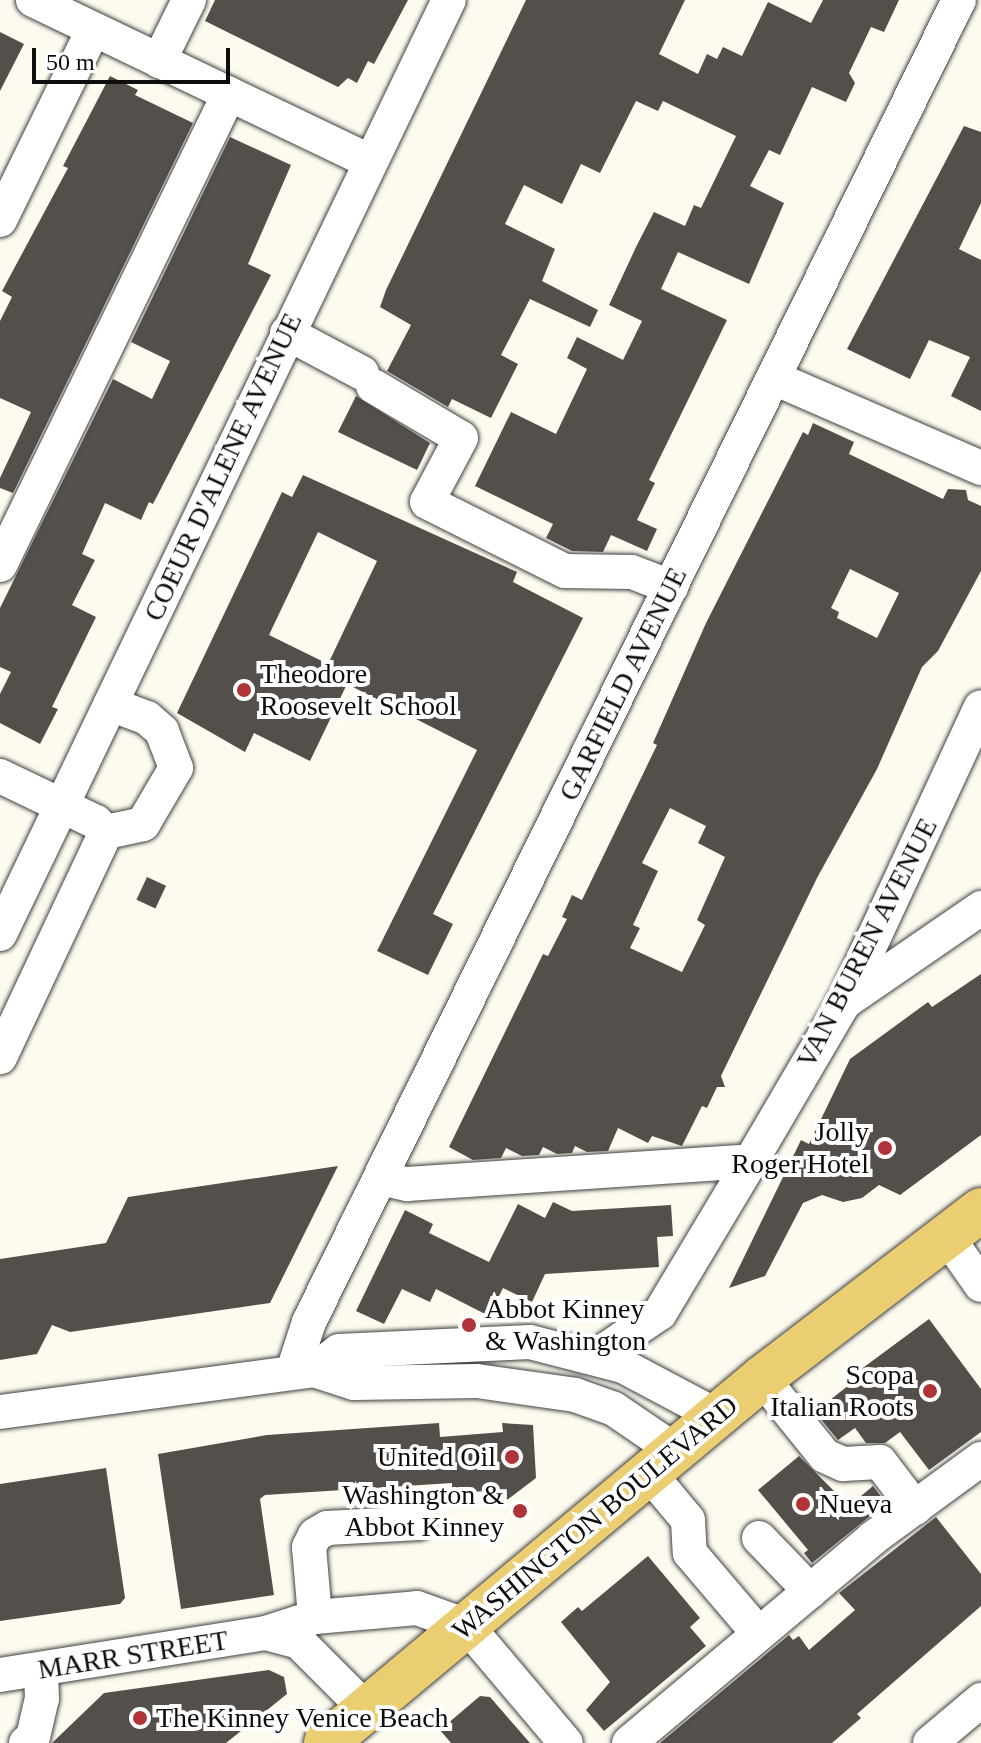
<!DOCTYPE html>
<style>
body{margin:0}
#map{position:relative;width:981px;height:1743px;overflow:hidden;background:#fdfbef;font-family:"Times New Roman",serif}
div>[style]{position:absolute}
.building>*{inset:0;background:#554f4b;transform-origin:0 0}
.roads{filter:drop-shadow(0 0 2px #404040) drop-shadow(0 0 2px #404040)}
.minor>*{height:34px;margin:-17px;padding:0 17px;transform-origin:17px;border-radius:17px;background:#fff}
.major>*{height:44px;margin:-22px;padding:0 22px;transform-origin:22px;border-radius:22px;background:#ebcd72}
.dots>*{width:22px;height:22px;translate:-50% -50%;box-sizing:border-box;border:4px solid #fff;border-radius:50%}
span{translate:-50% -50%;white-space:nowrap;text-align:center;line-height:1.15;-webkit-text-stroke:8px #fff;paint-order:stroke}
.street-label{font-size:28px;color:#0d0d0d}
.poi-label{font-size:28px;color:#0d0d0d}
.left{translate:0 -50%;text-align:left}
.right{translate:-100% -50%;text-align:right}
.scale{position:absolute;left:32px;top:48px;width:198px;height:36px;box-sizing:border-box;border:4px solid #0d0d0d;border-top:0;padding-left:10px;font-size:24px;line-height:28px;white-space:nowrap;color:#0d0d0d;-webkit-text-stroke:6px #fff;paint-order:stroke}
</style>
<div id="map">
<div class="building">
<div style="clip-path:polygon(215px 0,408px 0,374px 64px,368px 61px,357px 83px,348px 78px,338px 87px,205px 21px)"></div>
<div style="clip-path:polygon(526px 0,685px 0,659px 54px,698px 74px,707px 54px,717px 59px,723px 47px,742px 56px,768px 2px,811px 23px,823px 0,899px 0,884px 32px,871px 27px,849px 73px,855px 83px,846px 102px,812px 87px,780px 155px,769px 150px,750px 186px,784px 203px,749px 284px,678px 252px,661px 289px,727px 320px,649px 480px,655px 483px,637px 520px,657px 529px,647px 551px,611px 535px,603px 552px,572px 551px,546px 538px,553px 524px,475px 486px,511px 412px,556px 434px,587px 369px,567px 358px,577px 337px,623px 360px,642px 321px,609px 305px,637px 245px,654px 212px,685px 226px,694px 205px,701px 208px,736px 136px,663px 101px,658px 111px,636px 101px,600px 173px,581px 164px,562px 204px,524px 185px,505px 224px,555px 249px,542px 281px,598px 310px,590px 327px,530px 299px,501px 355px,518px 364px,491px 418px,452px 399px,448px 407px,387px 371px,411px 325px,380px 307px,386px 290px)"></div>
<div style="clip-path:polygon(0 32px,24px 44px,0 91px)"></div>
<div style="clip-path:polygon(110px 76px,138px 90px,135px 95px,193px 123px,13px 493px,0 488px,0 478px,31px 412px,0 398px,0 321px,12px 297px,2px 291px,68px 168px,63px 166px)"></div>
<div style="clip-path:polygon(964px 126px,981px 132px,981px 203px,959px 249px,981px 260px,981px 411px,951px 396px,970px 357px,929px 340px,910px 379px,847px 349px)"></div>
<div style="clip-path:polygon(230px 137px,291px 165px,248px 264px,271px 275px,153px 504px,149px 502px,141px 520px,105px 503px,82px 554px,95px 560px,72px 605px,96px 617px,52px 707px,58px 709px,40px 744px,0 723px,0 694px,11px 672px,0 667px,0 608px,113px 379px,152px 399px,170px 361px,131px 342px)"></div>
<div style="clip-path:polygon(356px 396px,430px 443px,417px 470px,338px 432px)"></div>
<div style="clip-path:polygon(evenodd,813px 423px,854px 442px,849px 454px,943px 499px,948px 489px,966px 490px,968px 500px,981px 506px,981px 571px,938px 651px,922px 667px,877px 769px,817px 878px,721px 1076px,725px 1087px,717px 1087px,707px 1108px,702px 1106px,682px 1146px,652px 1136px,648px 1143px,618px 1128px,608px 1151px,587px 1152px,575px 1146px,572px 1153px,557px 1154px,543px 1147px,539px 1155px,522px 1156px,506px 1148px,501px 1158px,473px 1160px,449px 1147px,543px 954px,548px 956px,567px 919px,562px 917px,572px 895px,582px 900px,657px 745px,653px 743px,706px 623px,803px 432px,808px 435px,813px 423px,850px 569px,899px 593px,877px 638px,837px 618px,839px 612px,831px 608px,850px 569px,813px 423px,670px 808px,706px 826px,698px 843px,725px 857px,697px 920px,705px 925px,682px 972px,630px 948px,640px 928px,633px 925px,658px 871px,642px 863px,670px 808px)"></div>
<div style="clip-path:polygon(evenodd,303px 475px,517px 572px,513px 582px,583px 618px,433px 914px,453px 924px,428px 975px,377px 951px,477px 750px,347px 684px,310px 761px,254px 733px,245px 752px,177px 713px,282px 492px,292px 497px,303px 475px,318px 532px,377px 561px,328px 664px,269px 635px,318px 532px)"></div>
<div style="left:147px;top:877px;width:21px;height:25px;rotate:25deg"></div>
<div style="clip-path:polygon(981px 974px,981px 1135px,900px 1195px,879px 1185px,862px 1198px,843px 1202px,822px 1195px,803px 1203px,765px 1276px,729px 1288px,801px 1140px,809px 1144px,850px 1059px,928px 1002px,932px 1007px)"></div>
<div style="clip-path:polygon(338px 1166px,270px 1303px,70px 1332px,52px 1325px,37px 1354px,0 1360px,0 1259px,106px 1243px,128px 1197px)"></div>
<div style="clip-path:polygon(553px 1202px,572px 1211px,671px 1205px,673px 1236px,657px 1237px,659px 1267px,545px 1274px,532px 1302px,503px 1288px,489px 1316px,436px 1289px,430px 1302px,402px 1289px,384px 1324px,356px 1311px,405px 1210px,433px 1224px,429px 1233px,489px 1262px,518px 1204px,545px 1218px)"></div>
<div style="clip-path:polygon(929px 1319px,981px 1389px,981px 1432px,929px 1470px,900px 1432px,885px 1443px,866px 1443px,855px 1428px,838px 1440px,815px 1412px,859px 1377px,856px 1373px)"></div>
<div style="clip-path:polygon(439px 1423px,440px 1437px,503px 1432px,502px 1423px,533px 1425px,536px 1478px,507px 1500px,506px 1490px,452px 1493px,452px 1483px,265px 1495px,260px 1499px,274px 1595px,181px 1609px,158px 1454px,267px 1435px)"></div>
<div style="clip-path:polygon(799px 1456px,849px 1506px,873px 1486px,886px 1503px,812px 1563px,804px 1553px,808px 1550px,758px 1490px)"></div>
<div style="clip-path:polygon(106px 1468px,125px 1598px,120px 1604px,0 1621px,0 1484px)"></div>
<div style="clip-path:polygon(936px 1517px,981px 1574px,981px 1606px,857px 1714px,861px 1718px,832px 1743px,660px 1743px,789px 1635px,793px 1640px,799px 1636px,809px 1650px,855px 1610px,839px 1593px)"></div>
<div style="clip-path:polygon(648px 1556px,700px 1618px,690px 1627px,706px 1646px,604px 1731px,586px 1710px,610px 1682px,561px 1622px,578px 1607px,582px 1611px)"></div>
<div style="clip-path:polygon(269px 1670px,284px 1677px,287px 1694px,226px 1743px,52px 1743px,104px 1693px)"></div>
<div style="clip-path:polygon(480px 1696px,490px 1697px,530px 1743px,451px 1743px,440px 1730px)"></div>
</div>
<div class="roads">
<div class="minor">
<div style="left:33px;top:0;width:373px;rotate:25.6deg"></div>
<div style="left:159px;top:61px;width:68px;rotate:-63.8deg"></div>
<div style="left:0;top:220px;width:212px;rotate:-63.9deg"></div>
<div style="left:287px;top:333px;width:85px;rotate:28.1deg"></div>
<div style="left:774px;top:378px;width:226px;rotate:23.5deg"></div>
<div style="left:373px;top:386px;width:102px;rotate:30.6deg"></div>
<div style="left:461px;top:438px;width:72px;rotate:118deg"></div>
<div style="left:427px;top:502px;width:154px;rotate:26.6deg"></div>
<div style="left:565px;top:571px;width:67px;rotate:0.9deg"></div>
<div style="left:632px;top:572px;width:42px;rotate:21deg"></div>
<div style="left:0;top:565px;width:524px;rotate:-64.07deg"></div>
<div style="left:0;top:776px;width:106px;rotate:25.6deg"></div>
<div style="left:96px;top:822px;width:14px;rotate:45deg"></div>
<div style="left:106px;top:832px;width:249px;rotate:115.2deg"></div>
<div style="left:106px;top:832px;width:38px;rotate:-12deg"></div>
<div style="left:143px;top:824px;width:65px;rotate:-59.5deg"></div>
<div style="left:176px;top:768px;width:40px;rotate:-111deg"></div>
<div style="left:162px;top:731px;width:20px;rotate:-139deg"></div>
<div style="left:147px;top:718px;width:39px;rotate:-159deg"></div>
<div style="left:0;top:934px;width:1036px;rotate:-64.33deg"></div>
<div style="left:843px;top:1003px;width:168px;rotate:-34.5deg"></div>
<div style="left:380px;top:1178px;width:28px;rotate:13deg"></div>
<div style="left:407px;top:1184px;width:345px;rotate:-3.8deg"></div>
<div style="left:946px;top:1235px;width:61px;rotate:55deg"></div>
<div style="left:595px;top:1357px;width:78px;rotate:-34.1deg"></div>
<div style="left:660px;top:1313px;width:177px;rotate:-59.1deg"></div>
<div style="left:751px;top:1161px;width:182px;rotate:-59.6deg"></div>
<div style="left:843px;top:1004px;width:327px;rotate:-65.1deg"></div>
<div style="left:314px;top:1370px;width:31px;rotate:-37deg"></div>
<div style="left:339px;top:1351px;width:191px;rotate:-2.7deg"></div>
<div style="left:530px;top:1342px;width:96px;rotate:14.5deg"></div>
<div style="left:623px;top:1366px;width:106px;rotate:28deg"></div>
<div style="left:293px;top:1371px;width:52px;rotate:-71.9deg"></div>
<div style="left:309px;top:1322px;width:1473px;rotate:-63.82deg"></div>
<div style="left:762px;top:1378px;width:100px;rotate:51.1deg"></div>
<div style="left:825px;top:1456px;width:20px;rotate:24deg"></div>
<div style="left:843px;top:1464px;width:37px;rotate:-3deg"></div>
<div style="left:880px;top:1462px;width:58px;rotate:52.7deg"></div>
<div style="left:0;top:1412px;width:317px;rotate:-7.6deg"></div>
<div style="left:314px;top:1370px;width:42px;rotate:18deg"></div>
<div style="left:354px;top:1383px;width:123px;rotate:-0.9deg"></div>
<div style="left:477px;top:1381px;width:99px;rotate:8.1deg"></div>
<div style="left:575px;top:1395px;width:41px;rotate:19.7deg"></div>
<div style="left:614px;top:1409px;width:73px;rotate:34.3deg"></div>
<div style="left:648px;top:1472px;width:62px;rotate:50.2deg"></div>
<div style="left:688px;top:1520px;width:33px;rotate:87deg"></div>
<div style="left:690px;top:1553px;width:106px;rotate:49.6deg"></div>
<div style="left:759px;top:1538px;width:74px;rotate:46.1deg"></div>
<div style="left:315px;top:1617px;width:70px;rotate:-94.9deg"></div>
<div style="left:309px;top:1547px;width:13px;rotate:-63deg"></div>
<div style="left:315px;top:1535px;width:14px;rotate:-30deg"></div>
<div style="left:327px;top:1528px;width:92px;rotate:-3.1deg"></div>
<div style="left:266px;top:1633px;width:34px;rotate:15deg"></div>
<div style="left:299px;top:1642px;width:95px;rotate:45deg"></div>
<div style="left:0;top:1675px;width:269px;rotate:-9deg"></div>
<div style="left:266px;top:1633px;width:52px;rotate:-18.1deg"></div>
<div style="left:315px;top:1617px;width:102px;rotate:-5deg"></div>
<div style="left:417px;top:1608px;width:53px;rotate:19.8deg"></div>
<div style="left:467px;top:1626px;width:153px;rotate:49.8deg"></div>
<div style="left:26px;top:1743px;width:9px;rotate:-41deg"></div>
<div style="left:33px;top:1737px;width:39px;rotate:-77deg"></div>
<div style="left:42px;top:1699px;width:29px;rotate:-92deg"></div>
<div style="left:629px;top:1743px;width:319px;rotate:-40deg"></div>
<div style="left:873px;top:1538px;width:134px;rotate:-36.2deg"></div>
<div style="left:930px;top:1743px;width:67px;rotate:-40.1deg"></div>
</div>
<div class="major">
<div style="left:326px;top:1743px;width:569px;rotate:-39.93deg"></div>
<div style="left:762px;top:1378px;width:276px;rotate:-37.5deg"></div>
</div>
</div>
<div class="dots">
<div style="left:244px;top:690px;background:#b0333a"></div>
<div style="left:885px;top:1148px;background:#b0333a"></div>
<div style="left:469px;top:1325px;background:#b0333a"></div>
<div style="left:930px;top:1391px;background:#b0333a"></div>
<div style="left:512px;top:1457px;background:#b0333a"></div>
<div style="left:803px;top:1504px;background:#b0333a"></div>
<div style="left:520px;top:1511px;background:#b0333a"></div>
<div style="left:140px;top:1718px;background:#b0333a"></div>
</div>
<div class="street-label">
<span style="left:223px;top:467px;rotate:-65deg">COEUR D'ALENE AVENUE</span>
<span style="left:623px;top:684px;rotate:-64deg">GARFIELD AVENUE</span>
<span style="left:867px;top:943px;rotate:-63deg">VAN BUREN AVENUE</span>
<span style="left:595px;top:1518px;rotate:-40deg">WASHINGTON BOULEVARD</span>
<span style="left:133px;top:1655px;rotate:-9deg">MARR STREET</span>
</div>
<div class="poi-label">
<span class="left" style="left:260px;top:690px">Theodore<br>Roosevelt School</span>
<span class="right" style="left:869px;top:1148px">Jolly<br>Roger Hotel</span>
<span class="left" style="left:485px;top:1325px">Abbot Kinney<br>&amp; Washington</span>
<span class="right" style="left:914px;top:1391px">Scopa<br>Italian Roots</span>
<span class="right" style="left:496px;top:1457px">United Oil</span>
<span class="right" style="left:504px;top:1511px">Washington &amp;<br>Abbot Kinney</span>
<span class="left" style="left:819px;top:1504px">Nueva</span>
<span class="left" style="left:156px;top:1718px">The Kinney Venice Beach</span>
</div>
<div class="scale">50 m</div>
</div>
